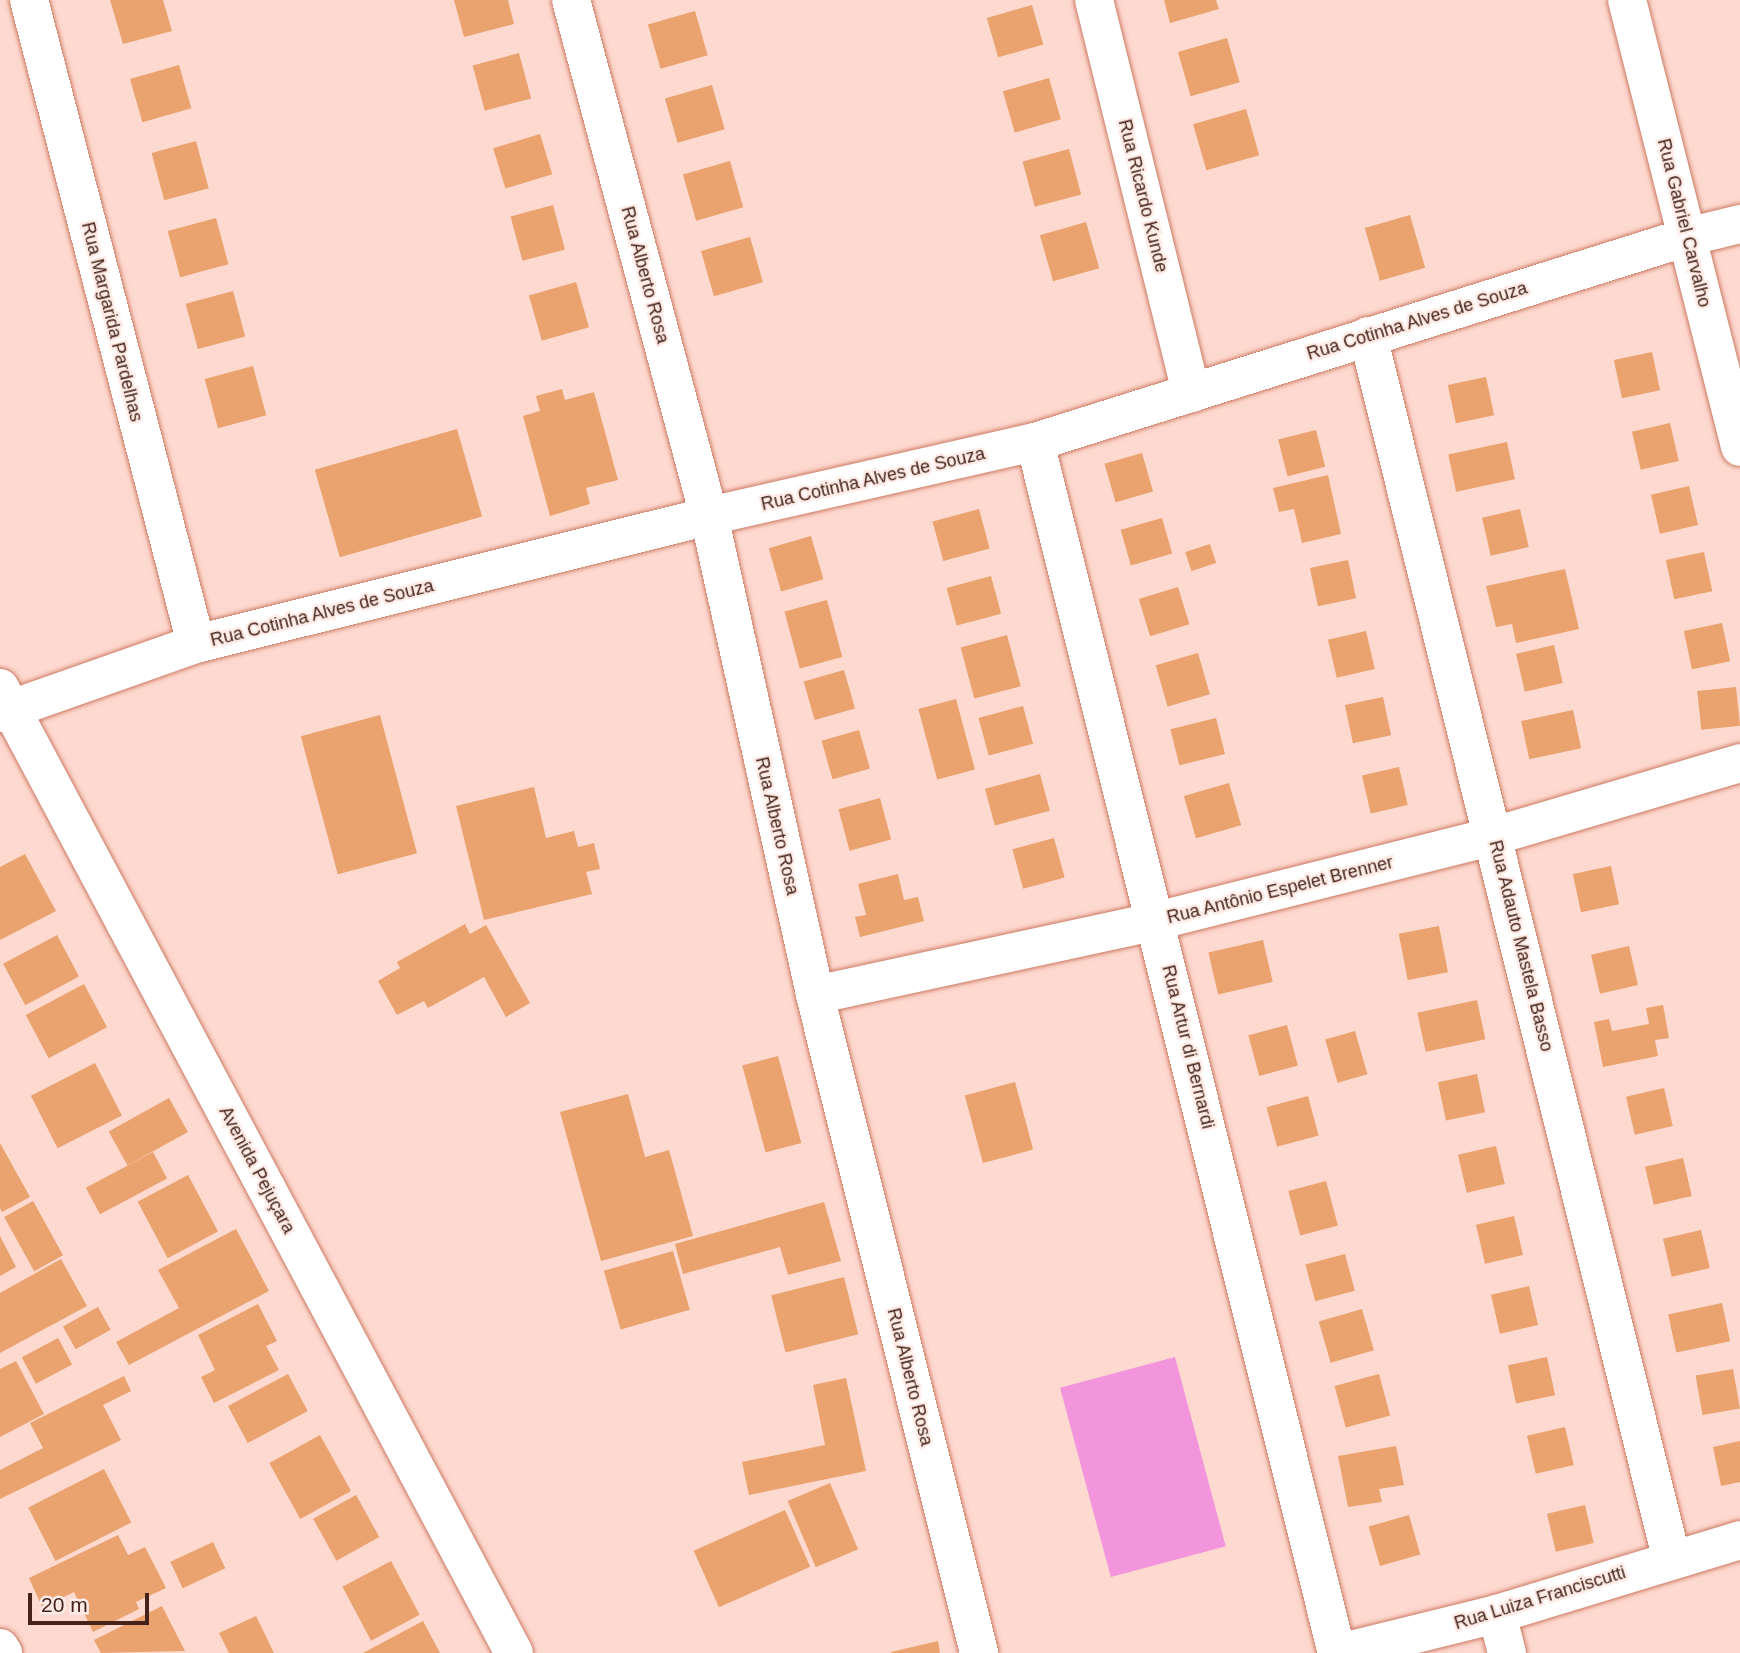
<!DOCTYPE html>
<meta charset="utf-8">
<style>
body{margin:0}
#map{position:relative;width:1740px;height:1653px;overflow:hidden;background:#fed9cf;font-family:Arial,sans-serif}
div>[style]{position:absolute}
.green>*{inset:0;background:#f295dd;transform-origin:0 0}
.building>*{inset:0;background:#eaa26f;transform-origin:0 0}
.roads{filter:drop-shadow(0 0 2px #cc7a64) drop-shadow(0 0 2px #cc7a64)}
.minor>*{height:38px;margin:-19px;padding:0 19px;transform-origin:19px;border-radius:19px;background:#fff}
span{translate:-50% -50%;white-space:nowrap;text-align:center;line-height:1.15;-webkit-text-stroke:5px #feebe6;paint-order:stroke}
.street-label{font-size:18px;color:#45231a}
.scale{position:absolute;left:28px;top:1593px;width:121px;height:32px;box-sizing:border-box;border:4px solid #45231a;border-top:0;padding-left:9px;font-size:21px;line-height:24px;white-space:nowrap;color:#45231a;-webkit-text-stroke:5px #feebe6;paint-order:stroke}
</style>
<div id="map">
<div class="green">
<div style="left:1175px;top:1357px;width:196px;height:119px;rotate:75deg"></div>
</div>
<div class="building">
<div style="clip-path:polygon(110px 0,163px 0,172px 31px,123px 44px)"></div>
<div style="clip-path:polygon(454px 0,508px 0,514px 24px,464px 37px)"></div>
<div style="clip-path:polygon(1164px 0,1216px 0,1219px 9px,1170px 23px)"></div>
<div style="left:1032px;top:5px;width:41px;height:47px;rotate:74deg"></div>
<div style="left:695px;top:11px;width:46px;height:49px;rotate:74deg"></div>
<div style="left:1227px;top:38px;width:46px;height:51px;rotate:74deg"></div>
<div style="left:519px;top:53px;width:47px;height:48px;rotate:75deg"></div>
<div style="left:179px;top:65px;width:45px;height:51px;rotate:74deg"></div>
<div style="left:1049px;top:78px;width:43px;height:48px;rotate:74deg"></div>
<div style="left:712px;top:85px;width:46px;height:49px;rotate:74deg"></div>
<div style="left:1246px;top:109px;width:48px;height:55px;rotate:74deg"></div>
<div style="left:540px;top:134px;width:42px;height:49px;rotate:73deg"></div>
<div style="left:196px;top:141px;width:49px;height:46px;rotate:75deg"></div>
<div style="left:1069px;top:149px;width:47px;height:48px;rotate:75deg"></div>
<div style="left:730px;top:161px;width:48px;height:49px;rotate:74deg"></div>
<div style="left:553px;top:205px;width:46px;height:44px;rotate:75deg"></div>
<div style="left:1410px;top:215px;width:55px;height:47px;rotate:74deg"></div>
<div style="left:216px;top:218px;width:48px;height:50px;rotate:75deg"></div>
<div style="left:1086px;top:222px;width:48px;height:48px;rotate:74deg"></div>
<div style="left:750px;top:237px;width:47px;height:51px;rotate:74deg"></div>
<div style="left:576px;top:282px;width:47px;height:49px;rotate:74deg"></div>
<div style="left:233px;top:291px;width:47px;height:49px;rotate:75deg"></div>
<div style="left:1652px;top:352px;width:39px;height:39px;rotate:78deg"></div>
<div style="left:253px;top:366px;width:51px;height:50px;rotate:75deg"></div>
<div style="left:1486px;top:377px;width:39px;height:39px;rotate:78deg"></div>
<div style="clip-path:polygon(562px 389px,565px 400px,594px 392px,618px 480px,586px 488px,590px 504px,550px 516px,523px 416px,540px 411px,536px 396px)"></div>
<div style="left:1670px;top:423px;width:39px;height:39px;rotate:77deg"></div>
<div style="left:457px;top:429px;width:91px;height:148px;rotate:74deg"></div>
<div style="left:1316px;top:430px;width:38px;height:39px;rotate:76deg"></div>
<div style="left:1507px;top:442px;width:38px;height:60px;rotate:78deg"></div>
<div style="left:1142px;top:453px;width:40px;height:39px;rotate:74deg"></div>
<div style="clip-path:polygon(1328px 475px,1341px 534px,1302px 543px,1294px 509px,1279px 512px,1273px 488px)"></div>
<div style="left:1689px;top:486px;width:40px;height:39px;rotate:77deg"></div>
<div style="left:979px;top:509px;width:41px;height:48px;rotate:75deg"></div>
<div style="left:1520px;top:509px;width:39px;height:39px;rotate:77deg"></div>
<div style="left:1162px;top:518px;width:37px;height:43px;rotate:74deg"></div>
<div style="left:811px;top:536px;width:45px;height:44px;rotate:74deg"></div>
<div style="left:1210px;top:544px;width:20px;height:26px;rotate:72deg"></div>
<div style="left:1704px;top:552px;width:40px;height:39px;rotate:78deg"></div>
<div style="left:1348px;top:560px;width:39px;height:39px;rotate:78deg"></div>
<div style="clip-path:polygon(1565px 569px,1579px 629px,1516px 643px,1512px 624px,1496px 627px,1486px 586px)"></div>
<div style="left:991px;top:576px;width:39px;height:46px;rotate:75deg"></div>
<div style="left:1178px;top:587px;width:39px;height:41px;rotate:73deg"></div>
<div style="left:827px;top:600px;width:59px;height:44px;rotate:75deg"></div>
<div style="left:1722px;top:623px;width:39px;height:39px;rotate:78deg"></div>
<div style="left:1366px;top:631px;width:39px;height:39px;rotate:77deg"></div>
<div style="left:1007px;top:635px;width:53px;height:48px;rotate:75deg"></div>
<div style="left:1554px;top:645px;width:39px;height:39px;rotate:77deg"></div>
<div style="left:1198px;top:653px;width:43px;height:44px;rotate:74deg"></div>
<div style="left:844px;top:670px;width:40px;height:42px;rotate:74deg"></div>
<div style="left:1736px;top:687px;width:39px;height:39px;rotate:84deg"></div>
<div style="left:1383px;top:697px;width:39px;height:39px;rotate:78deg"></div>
<div style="left:956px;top:699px;width:73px;height:39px;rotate:75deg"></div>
<div style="left:1023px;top:706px;width:39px;height:46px;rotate:75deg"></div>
<div style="left:1573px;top:710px;width:39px;height:53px;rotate:78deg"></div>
<div style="left:380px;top:715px;width:143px;height:82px;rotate:75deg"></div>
<div style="left:1216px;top:718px;width:37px;height:47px;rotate:76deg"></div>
<div style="left:859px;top:730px;width:40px;height:39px;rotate:74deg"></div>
<div style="left:1399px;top:767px;width:39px;height:38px;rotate:77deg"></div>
<div style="left:1040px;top:774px;width:38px;height:57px;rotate:75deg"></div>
<div style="left:1229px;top:783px;width:44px;height:47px;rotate:74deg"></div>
<div style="clip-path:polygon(534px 787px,546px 838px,574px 831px,578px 847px,594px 843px,600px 869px,586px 872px,592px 894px,484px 920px,456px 806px)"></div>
<div style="left:880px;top:798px;width:43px;height:43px;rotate:75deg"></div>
<div style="left:1054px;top:838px;width:41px;height:43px;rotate:75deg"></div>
<div style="clip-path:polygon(25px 854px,56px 911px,0 940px,0 867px)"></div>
<div style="left:1611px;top:866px;width:39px;height:39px;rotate:78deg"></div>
<div style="clip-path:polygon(898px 874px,904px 900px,918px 897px,924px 921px,860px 937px,855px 917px,866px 915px,858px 884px)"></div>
<div style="clip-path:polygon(465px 924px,470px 934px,486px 925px,530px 1003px,506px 1017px,484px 977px,428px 1008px,424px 1001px,397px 1015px,378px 981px,400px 968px,397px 962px)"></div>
<div style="left:1439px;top:926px;width:47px;height:41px;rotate:79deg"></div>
<div style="left:57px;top:935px;width:47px;height:61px;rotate:62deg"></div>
<div style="left:1263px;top:940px;width:43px;height:56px;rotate:77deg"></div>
<div style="left:1629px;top:946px;width:40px;height:39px;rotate:77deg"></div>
<div style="left:84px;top:984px;width:49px;height:66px;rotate:62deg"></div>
<div style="left:1477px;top:1000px;width:40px;height:61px;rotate:78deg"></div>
<div style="clip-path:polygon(1663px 1005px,1669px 1038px,1655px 1040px,1658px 1056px,1603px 1067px,1594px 1022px,1609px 1019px,1612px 1031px,1649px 1024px,1646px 1008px)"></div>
<div style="left:1287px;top:1025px;width:42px;height:40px;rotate:75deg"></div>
<div style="left:1355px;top:1031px;width:45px;height:31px;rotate:74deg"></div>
<div style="left:778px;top:1056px;width:90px;height:37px;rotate:75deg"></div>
<div style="left:95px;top:1063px;width:59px;height:72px;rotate:63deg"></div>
<div style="left:1477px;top:1074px;width:39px;height:40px;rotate:78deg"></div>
<div style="left:1015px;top:1082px;width:70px;height:52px;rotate:75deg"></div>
<div style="left:1664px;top:1088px;width:39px;height:39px;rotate:77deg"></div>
<div style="clip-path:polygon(628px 1094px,645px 1157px,669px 1150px,693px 1236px,601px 1261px,560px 1112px)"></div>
<div style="left:1308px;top:1096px;width:41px;height:43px;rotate:75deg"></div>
<div style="left:169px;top:1098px;width:39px;height:69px;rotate:61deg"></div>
<div style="clip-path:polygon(0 1143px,30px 1197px,2px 1212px,0 1208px)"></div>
<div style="left:1496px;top:1146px;width:39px;height:39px;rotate:77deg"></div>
<div style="left:153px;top:1152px;width:30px;height:76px;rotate:62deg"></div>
<div style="left:1683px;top:1158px;width:39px;height:39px;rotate:77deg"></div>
<div style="left:188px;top:1175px;width:64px;height:57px;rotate:62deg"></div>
<div style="left:1326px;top:1181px;width:46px;height:39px;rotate:75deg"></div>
<div style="left:33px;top:1201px;width:62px;height:33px;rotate:61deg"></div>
<div style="clip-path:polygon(824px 1202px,841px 1261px,788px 1275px,780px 1247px,683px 1274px,675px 1244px)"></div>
<div style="left:1514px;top:1216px;width:40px;height:39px;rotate:77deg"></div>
<div style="clip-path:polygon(236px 1229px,269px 1291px,129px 1365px,116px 1342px,179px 1308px,158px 1270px)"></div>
<div style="left:1701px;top:1230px;width:39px;height:39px;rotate:77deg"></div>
<div style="clip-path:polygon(0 1236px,16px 1267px,0 1276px)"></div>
<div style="left:673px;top:1251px;width:61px;height:72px;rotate:74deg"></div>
<div style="left:1345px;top:1254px;width:38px;height:41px;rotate:75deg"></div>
<div style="clip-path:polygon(61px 1259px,87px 1306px,0 1353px,0 1293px)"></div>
<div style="left:844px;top:1277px;width:59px;height:75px;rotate:76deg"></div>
<div style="left:1529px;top:1286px;width:40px;height:39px;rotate:77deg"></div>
<div style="left:1722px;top:1303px;width:39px;height:55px;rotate:78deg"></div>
<div style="clip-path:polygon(258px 1304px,277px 1341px,266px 1346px,279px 1370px,214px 1403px,201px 1377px,215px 1370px,198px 1335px)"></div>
<div style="left:98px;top:1307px;width:26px;height:40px;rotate:61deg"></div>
<div style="left:1362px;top:1309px;width:43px;height:45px;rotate:74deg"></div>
<div style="left:58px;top:1338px;width:30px;height:41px;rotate:62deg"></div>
<div style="left:1547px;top:1357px;width:39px;height:40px;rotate:78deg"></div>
<div style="clip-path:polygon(16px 1361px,44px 1414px,0 1437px,0 1369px)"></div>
<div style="left:1733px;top:1369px;width:40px;height:38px;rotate:80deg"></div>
<div style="left:288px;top:1374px;width:42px;height:68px;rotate:62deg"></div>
<div style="left:1379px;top:1374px;width:43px;height:46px;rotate:75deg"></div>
<div style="clip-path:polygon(124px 1376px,131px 1391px,103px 1405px,121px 1440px,0 1499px,0 1470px,43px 1448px,30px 1423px)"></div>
<div style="clip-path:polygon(846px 1378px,866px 1471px,749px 1495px,742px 1462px,825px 1445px,813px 1385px)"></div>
<div style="left:1565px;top:1427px;width:39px;height:39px;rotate:77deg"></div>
<div style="left:320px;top:1435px;width:64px;height:58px;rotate:61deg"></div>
<div style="clip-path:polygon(1740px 1441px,1740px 1482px,1721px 1486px,1713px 1447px)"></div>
<div style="clip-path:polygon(1396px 1446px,1404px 1485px,1379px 1489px,1382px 1502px,1348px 1507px,1338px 1456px)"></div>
<div style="left:104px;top:1469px;width:60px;height:85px;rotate:63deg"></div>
<div style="left:830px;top:1483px;width:72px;height:46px;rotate:67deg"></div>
<div style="left:356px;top:1495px;width:48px;height:49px;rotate:61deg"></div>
<div style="left:1585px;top:1505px;width:39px;height:39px;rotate:77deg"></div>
<div style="left:785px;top:1510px;width:62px;height:100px;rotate:66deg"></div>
<div style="left:1409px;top:1515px;width:41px;height:42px;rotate:74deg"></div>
<div style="clip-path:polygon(118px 1535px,128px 1555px,145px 1547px,166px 1588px,136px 1602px,139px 1609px,93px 1632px,74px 1592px,42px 1607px,29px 1578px)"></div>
<div style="left:213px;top:1542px;width:29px;height:47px;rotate:65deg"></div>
<div style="left:391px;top:1561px;width:61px;height:55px;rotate:62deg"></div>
<div style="clip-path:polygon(162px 1606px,185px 1651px,101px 1653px,94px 1640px)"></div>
<div style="clip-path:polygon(256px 1616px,274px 1653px,229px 1653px,219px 1633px)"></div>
<div style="clip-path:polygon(423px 1621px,440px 1653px,363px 1653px)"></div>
<div style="clip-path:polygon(938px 1641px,940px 1653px,891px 1653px,891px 1652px)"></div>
</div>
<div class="roads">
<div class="minor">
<div style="left:29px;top:0;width:665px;rotate:75.46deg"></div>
<div style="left:571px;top:0;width:534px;rotate:75.03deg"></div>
<div style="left:709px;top:516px;width:491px;rotate:77.5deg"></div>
<div style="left:815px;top:995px;width:678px;rotate:76deg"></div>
<div style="left:1094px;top:0;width:405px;rotate:76.1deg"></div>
<div style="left:1627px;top:0;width:461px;rotate:75.8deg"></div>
<div style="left:1368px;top:336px;width:1258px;rotate:76.06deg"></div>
<div style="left:1035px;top:442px;width:1248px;rotate:76deg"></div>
<div style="left:0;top:688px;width:1093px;rotate:61.96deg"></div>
<div style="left:0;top:713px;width:208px;rotate:-19.4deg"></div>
<div style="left:196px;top:644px;width:529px;rotate:-14.01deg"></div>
<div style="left:709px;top:516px;width:334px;rotate:-12.8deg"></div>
<div style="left:1035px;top:442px;width:683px;rotate:-17.45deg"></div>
<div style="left:1687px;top:237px;width:55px;rotate:-13.8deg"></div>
<div style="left:815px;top:995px;width:349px;rotate:-12.2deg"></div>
<div style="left:1156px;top:921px;width:349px;rotate:-14.1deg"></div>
<div style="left:1494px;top:836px;width:257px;rotate:-16.5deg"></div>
<div style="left:1497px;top:1614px;width:40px;rotate:75.6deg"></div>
<div style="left:0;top:1648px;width:6px;rotate:59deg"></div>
<div style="left:1339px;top:1653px;width:163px;rotate:-13.9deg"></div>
<div style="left:1497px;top:1614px;width:254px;rotate:-16.9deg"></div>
</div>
</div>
<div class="street-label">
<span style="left:1143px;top:196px;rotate:76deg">Rua Ricardo Kunde</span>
<span style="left:1684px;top:223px;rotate:76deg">Rua Gabriel Carvalho</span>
<span style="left:645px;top:275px;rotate:75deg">Rua Alberto Rosa</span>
<span style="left:1417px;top:321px;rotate:-17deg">Rua Cotinha Alves de Souza</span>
<span style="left:112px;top:322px;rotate:76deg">Rua Margarida Pardelhas</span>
<span style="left:873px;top:479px;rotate:-13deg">Rua Cotinha Alves de Souza</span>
<span style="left:322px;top:613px;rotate:-14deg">Rua Cotinha Alves de Souza</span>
<span style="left:777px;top:826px;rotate:77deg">Rua Alberto Rosa</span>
<span style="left:1280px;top:890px;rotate:-14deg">Rua Antônio Espelet Brenner</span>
<span style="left:1521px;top:946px;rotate:76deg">Rua Adauto Mastela Basso</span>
<span style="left:1188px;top:1047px;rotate:76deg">Rua Artur di Bernardi</span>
<span style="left:257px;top:1170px;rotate:62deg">Avenida Pejuçara</span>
<span style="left:910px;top:1377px;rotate:76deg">Rua Alberto Rosa</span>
<span style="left:1540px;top:1598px;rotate:-17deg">Rua Luiza Franciscutti</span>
</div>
<div class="scale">20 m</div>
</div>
